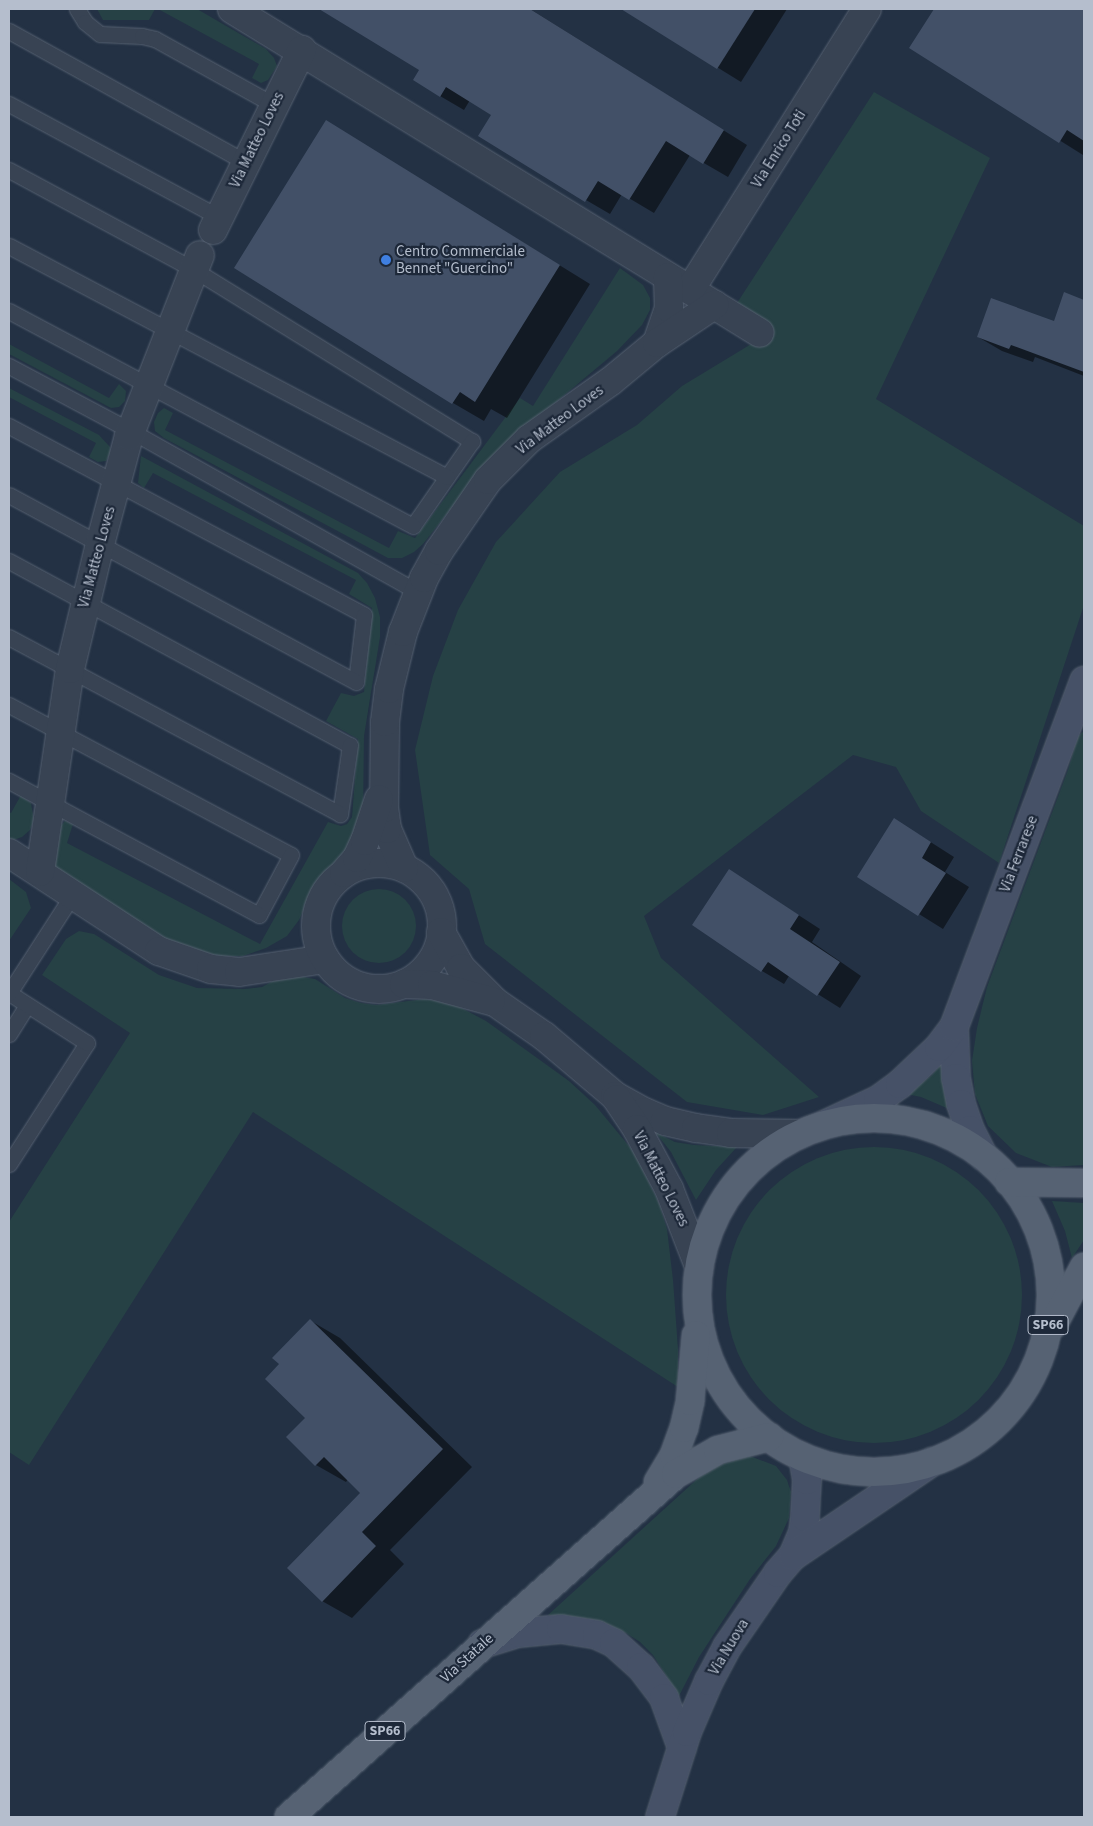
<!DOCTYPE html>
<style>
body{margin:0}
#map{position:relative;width:1093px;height:1826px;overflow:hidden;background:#233144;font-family:"Source Sans 3",sans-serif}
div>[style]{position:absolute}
.green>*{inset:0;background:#264145}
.round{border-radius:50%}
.shadow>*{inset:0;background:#0007}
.building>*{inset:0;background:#425067}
.roads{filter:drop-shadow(0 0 1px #566171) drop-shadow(0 0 1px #566171)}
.service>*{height:15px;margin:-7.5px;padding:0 7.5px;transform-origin:7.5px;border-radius:7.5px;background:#384353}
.minor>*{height:28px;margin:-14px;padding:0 14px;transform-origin:14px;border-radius:14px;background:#384353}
.minor>.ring{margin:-14px;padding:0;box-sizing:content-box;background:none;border:28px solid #384353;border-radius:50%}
.secondary>*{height:28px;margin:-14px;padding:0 14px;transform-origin:14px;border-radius:14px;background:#465167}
.primary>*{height:28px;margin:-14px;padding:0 14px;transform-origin:14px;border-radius:14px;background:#566273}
.primary>.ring{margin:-14px;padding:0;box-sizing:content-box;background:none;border:28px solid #566273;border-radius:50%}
.dots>*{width:14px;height:14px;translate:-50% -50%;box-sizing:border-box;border:2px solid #1d2839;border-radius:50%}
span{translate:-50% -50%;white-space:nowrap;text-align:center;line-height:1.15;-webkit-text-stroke:4.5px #1d2839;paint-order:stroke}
.shield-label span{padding:1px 4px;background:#1d2839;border:1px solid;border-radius:4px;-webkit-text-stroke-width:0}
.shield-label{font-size:14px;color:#b5becd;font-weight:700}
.street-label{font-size:15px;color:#b5becd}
.poi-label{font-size:15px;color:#b5becd}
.left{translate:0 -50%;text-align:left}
.frame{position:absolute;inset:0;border:10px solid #b5becd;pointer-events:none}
</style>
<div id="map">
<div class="green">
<div style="clip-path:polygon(97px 9px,155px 9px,149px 20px,103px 20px)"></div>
<div style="clip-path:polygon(158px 9px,197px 9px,266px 49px,274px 58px,277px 66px,268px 80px,261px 83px,252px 78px,259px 64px)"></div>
<div style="clip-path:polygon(874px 92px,990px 158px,876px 399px,1084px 526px,1084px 605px,999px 863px,921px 811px,896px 767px,853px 755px,644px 916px,661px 958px,819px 1097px,763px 1115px,687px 1102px,485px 944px,469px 889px,430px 855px,415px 750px,433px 676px,458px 610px,496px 542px,560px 472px,637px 425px,682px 386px,766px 335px,737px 303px)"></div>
<div style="clip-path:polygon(620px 268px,643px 285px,650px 298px,650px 310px,642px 325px,617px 351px,495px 453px,423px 544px,414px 552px,402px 558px,388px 558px,164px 438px,155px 431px,154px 422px,158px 413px,164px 408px,173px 413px,165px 430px,389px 548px,398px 531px,415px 538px,520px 398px,533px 406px)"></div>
<div style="clip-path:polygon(9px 344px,109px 398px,119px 384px,126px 391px,125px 401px,119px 407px,111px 408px,9px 354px)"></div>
<div style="clip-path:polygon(9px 388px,99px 435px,110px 447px,110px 454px,106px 461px,98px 462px,89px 457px,96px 443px,9px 397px)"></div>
<div style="clip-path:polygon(141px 456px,358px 573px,367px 583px,375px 598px,380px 617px,380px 637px,364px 736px,363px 816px,347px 852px,338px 864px,314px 888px,299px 920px,287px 936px,266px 948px,243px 956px,219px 956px,171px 943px,51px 866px,58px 829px,65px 821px,73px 824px,67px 843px,260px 944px,328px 822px,341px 826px,347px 824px,352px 817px,358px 739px,326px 721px,341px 693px,354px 696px,364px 692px,372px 608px,349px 594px,356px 580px,153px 473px,144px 488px,138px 483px)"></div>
<div style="clip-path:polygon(1084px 731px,1084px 1165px,1052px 1167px,1016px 1153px,988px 1126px,975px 1094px,972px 1061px,977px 1028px,987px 987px,1068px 770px,1078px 736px)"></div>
<div style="clip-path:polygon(21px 795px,31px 803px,34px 820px,30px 830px,22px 837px,13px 840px,9px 838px,9px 812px,11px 813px)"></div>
<div style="clip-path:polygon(9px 879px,26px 892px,31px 908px,9px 941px)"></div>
<div class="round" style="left:342px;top:889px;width:74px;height:74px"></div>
<div style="clip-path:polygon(79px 931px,94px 934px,159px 975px,197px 988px,244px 989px,262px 987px,275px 980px,297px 976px,315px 979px,345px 998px,361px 1003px,376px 1005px,425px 999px,454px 1004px,486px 1021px,569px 1081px,595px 1105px,634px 1152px,659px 1203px,667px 1229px,673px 1280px,678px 1349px,678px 1387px,253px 1112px,29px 1465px,9px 1452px,9px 1222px,130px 1033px,42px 975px,66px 939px)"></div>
<div style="clip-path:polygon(944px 1061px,944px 1092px,949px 1109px,921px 1097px,906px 1094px,931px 1076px)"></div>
<div style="clip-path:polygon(655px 1132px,675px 1142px,694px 1145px,737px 1147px,716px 1170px,696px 1200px,671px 1152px)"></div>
<div class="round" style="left:726px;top:1147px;width:296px;height:296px"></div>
<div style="clip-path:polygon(1052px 1201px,1084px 1203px,1084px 1240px,1072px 1258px,1065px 1231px)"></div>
<div style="clip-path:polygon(750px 1456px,776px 1466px,787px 1480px,791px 1492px,789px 1518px,776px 1546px,750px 1579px,699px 1657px,679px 1696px,653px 1655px,640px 1642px,626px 1633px,590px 1619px,548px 1615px,706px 1471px,722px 1460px)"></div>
</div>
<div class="shadow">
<div style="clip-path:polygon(322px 9px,530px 9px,747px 145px,728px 177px,690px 155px,654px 213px,622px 194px,610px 214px,586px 200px,493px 115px,470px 100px,464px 110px,440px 96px,421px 70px)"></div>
<div style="clip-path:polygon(623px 9px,787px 9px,741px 82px)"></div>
<div style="clip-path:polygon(935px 9px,1084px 9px,1083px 155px,911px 47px)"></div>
<div style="clip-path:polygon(326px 121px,590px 284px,507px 418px,491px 409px,484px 421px,453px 403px)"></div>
<div style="clip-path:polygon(1065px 294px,1084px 301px,1084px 376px,1035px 357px,1033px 362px,1002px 351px,978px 337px,1055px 322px)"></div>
<div style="clip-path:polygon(918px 834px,954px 857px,945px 872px,969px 887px,943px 929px,858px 876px)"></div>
<div style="clip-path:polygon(730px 871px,820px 929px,812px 942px,861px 976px,840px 1008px,789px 976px,784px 984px,762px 971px)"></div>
<div style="clip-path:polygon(311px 1321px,340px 1338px,472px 1467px,390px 1550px,404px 1564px,352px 1618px,322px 1601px,362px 1492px,348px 1479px,346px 1482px,316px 1465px,288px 1437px,306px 1418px,280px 1364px)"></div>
</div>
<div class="building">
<div style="clip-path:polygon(319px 9px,530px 9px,724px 130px,703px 164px,666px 141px,629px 200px,598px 181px,585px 202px,478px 136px,491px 115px,446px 87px,440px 97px,413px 80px,419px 70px)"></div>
<div style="clip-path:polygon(621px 9px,755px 9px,717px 69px)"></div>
<div style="clip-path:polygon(934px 9px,1084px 9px,1084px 141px,1067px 130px,1059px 143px,909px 48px)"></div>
<div style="clip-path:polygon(326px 120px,560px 265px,475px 402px,460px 392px,452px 404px,234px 268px)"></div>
<div style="clip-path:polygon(1064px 292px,1084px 300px,1084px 372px,1011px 345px,1009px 349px,977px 337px,991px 298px,1054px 321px)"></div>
<div style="clip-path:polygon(894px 818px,931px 842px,922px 858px,946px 873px,918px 916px,857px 877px)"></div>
<div style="clip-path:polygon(729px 869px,799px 915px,790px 929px,840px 962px,817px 996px,768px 962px,761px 972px,692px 925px)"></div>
<div style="clip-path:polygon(310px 1319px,443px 1449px,362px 1532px,376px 1546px,322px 1602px,287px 1568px,360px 1493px,324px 1457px,315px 1466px,286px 1437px,305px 1418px,265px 1379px,279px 1364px,272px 1358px)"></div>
</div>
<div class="roads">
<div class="service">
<div style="left:77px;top:9px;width:15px;rotate:58deg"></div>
<div style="left:85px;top:22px;width:19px;rotate:39deg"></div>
<div style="left:100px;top:34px;width:42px;rotate:2.7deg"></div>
<div style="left:142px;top:36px;width:13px;rotate:13deg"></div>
<div style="left:155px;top:39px;width:136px;rotate:29deg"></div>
<div style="left:9px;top:31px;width:270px;rotate:29deg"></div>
<div style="left:9px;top:104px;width:238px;rotate:28.3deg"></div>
<div style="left:9px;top:170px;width:209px;rotate:28.3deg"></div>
<div style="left:193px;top:269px;width:328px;rotate:31.7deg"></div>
<div style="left:472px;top:441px;width:103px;rotate:124.8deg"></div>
<div style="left:413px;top:526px;width:458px;rotate:-152deg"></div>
<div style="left:9px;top:246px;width:495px;rotate:27.8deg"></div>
<div style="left:9px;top:366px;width:138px;rotate:28deg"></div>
<div style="left:131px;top:431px;width:329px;rotate:29.3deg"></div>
<div style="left:9px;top:426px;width:402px;rotate:28deg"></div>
<div style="left:364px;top:615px;width:67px;rotate:96.8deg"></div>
<div style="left:356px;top:682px;width:394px;rotate:-151.7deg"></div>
<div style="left:9px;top:561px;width:387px;rotate:28.4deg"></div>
<div style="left:350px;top:745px;width:70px;rotate:98.2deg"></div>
<div style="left:340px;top:814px;width:375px;rotate:-151.9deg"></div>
<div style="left:9px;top:705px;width:319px;rotate:28deg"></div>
<div style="left:291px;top:855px;width:68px;rotate:118.1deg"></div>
<div style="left:259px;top:915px;width:284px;rotate:-151.8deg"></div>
<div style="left:9px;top:1034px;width:34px;rotate:-58deg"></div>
<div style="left:9px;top:1164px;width:144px;rotate:-57.2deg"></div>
<div style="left:87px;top:1043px;width:93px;rotate:-147.3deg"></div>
<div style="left:9px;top:993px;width:118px;rotate:-57.1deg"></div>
</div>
<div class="minor">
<div style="left:232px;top:9px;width:619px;rotate:31.53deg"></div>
<div style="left:213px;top:230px;width:201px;rotate:-63.7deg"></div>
<div style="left:690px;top:290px;width:332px;rotate:-57.8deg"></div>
<div style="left:657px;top:343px;width:37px;rotate:-71deg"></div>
<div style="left:669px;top:308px;width:31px;rotate:-92deg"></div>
<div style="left:9px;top:853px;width:179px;rotate:33.2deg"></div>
<div style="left:159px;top:951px;width:55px;rotate:19.1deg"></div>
<div style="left:211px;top:969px;width:28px;rotate:6deg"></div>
<div style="left:239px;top:972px;width:87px;rotate:-8.6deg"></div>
<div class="ring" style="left:316px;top:863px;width:98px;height:98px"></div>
<div style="left:404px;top:868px;width:43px;rotate:-113.6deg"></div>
<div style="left:387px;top:829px;width:21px;rotate:-98deg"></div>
<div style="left:384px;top:808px;width:86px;rotate:-89.3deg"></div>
<div style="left:385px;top:722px;width:33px;rotate:-83deg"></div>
<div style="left:389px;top:689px;width:59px;rotate:-76.2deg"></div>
<div style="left:403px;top:632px;width:58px;rotate:-68.7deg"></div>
<div style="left:424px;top:578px;width:31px;rotate:-61deg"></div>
<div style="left:439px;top:551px;width:86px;rotate:-55.4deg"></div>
<div style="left:488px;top:480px;width:58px;rotate:-45deg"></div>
<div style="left:529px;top:439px;width:100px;rotate:-35.3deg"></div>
<div style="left:611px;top:381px;width:60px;rotate:-39.6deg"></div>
<div style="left:657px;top:343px;width:69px;rotate:-33.7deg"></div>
<div style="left:40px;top:872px;width:205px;rotate:-81.6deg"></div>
<div style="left:70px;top:669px;width:129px;rotate:-76.5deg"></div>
<div style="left:100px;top:544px;width:112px;rotate:-75deg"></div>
<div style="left:129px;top:436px;width:194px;rotate:-68.6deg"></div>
<div style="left:344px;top:873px;width:20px;rotate:-49deg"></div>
<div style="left:357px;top:858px;width:19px;rotate:-65deg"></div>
<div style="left:365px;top:841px;width:44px;rotate:-71.6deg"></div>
<div style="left:441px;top:932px;width:41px;rotate:60.9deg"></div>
<div style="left:461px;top:968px;width:48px;rotate:45deg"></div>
<div style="left:495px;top:1002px;width:60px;rotate:34.8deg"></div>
<div style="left:544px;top:1036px;width:93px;rotate:40.2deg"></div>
<div style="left:615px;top:1096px;width:33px;rotate:29deg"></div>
<div style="left:644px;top:1112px;width:23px;rotate:23deg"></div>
<div style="left:665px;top:1121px;width:32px;rotate:13deg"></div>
<div style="left:696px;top:1128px;width:35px;rotate:8deg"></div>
<div style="left:731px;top:1133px;width:69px;rotate:0.8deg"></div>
<div style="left:404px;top:984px;width:28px;rotate:2deg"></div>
<div style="left:432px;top:985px;width:61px;rotate:15.2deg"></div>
<div style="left:617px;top:1099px;width:36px;rotate:56deg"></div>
<div style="left:637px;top:1129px;width:68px;rotate:61.9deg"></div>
<div style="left:669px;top:1189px;width:83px;rotate:68.7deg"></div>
</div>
<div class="secondary">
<div style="left:954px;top:1027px;width:51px;rotate:87.8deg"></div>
<div style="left:956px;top:1078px;width:26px;rotate:79deg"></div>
<div style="left:961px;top:1104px;width:28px;rotate:71deg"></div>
<div style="left:970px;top:1130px;width:30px;rotate:63deg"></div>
<div style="left:824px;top:1125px;width:60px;rotate:-24.8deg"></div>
<div style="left:878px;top:1100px;width:27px;rotate:-36deg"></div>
<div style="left:900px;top:1084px;width:54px;rotate:-43.5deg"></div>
<div style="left:939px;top:1047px;width:25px;rotate:-53deg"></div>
<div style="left:954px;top:1027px;width:370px;rotate:-69.4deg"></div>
<div style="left:793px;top:1556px;width:25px;rotate:-67deg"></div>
<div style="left:803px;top:1533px;width:16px;rotate:-83deg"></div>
<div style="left:805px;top:1517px;width:37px;rotate:-87deg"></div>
<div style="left:807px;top:1480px;width:22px;rotate:-100deg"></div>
<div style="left:482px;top:1644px;width:39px;rotate:-17deg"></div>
<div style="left:519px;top:1633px;width:42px;rotate:-5.4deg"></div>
<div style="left:561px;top:1629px;width:36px;rotate:9deg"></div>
<div style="left:597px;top:1635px;width:19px;rotate:25deg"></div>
<div style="left:614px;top:1643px;width:36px;rotate:42deg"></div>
<div style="left:641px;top:1667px;width:39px;rotate:53deg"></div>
<div style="left:664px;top:1698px;width:53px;rotate:70.2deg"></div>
<div style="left:660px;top:1817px;width:89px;rotate:-72.4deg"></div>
<div style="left:687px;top:1732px;width:56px;rotate:-66.7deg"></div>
<div style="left:709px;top:1681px;width:38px;rotate:-62deg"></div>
<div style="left:727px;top:1647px;width:90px;rotate:-55.4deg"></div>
<div style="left:778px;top:1573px;width:23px;rotate:-49deg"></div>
<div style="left:793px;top:1556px;width:168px;rotate:-34.1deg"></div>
</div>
<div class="primary">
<div class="ring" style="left:697px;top:1118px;width:326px;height:326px"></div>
<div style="left:1009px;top:1182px;width:75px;rotate:0.8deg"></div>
<div style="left:1053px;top:1325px;width:66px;rotate:-61.9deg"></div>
<div style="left:658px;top:1482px;width:31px;rotate:-59deg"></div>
<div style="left:674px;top:1455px;width:29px;rotate:-70deg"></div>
<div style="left:684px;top:1428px;width:28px;rotate:-77deg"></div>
<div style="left:690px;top:1401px;width:66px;rotate:-84.8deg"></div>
<div style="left:289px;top:1817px;width:517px;rotate:-41.55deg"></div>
<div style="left:676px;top:1474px;width:48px;rotate:-29.7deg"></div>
<div style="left:718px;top:1450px;width:53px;rotate:-14.3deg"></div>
</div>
</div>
<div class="dots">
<div style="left:386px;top:260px;background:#3f7fe0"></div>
</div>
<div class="shield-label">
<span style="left:1048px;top:1325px">SP66</span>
<span style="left:385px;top:1731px">SP66</span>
</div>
<div class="street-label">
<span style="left:257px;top:140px;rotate:-64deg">Via Matteo Loves</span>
<span style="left:779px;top:149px;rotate:-58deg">Via Enrico Toti</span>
<span style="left:560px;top:420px;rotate:-37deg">Via Matteo Loves</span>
<span style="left:97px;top:557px;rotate:-75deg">Via Matteo Loves</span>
<span style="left:1019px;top:854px;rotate:-69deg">Via Ferrarese</span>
<span style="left:661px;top:1179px;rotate:63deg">Via Matteo Loves</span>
<span style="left:729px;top:1647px;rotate:-59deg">Via Nuova</span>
<span style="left:467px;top:1658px;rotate:-42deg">Via Statale</span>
</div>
<div class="poi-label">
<span class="left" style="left:396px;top:260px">Centro Commerciale<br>Bennet "Guercino"</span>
</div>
<div class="frame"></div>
</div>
